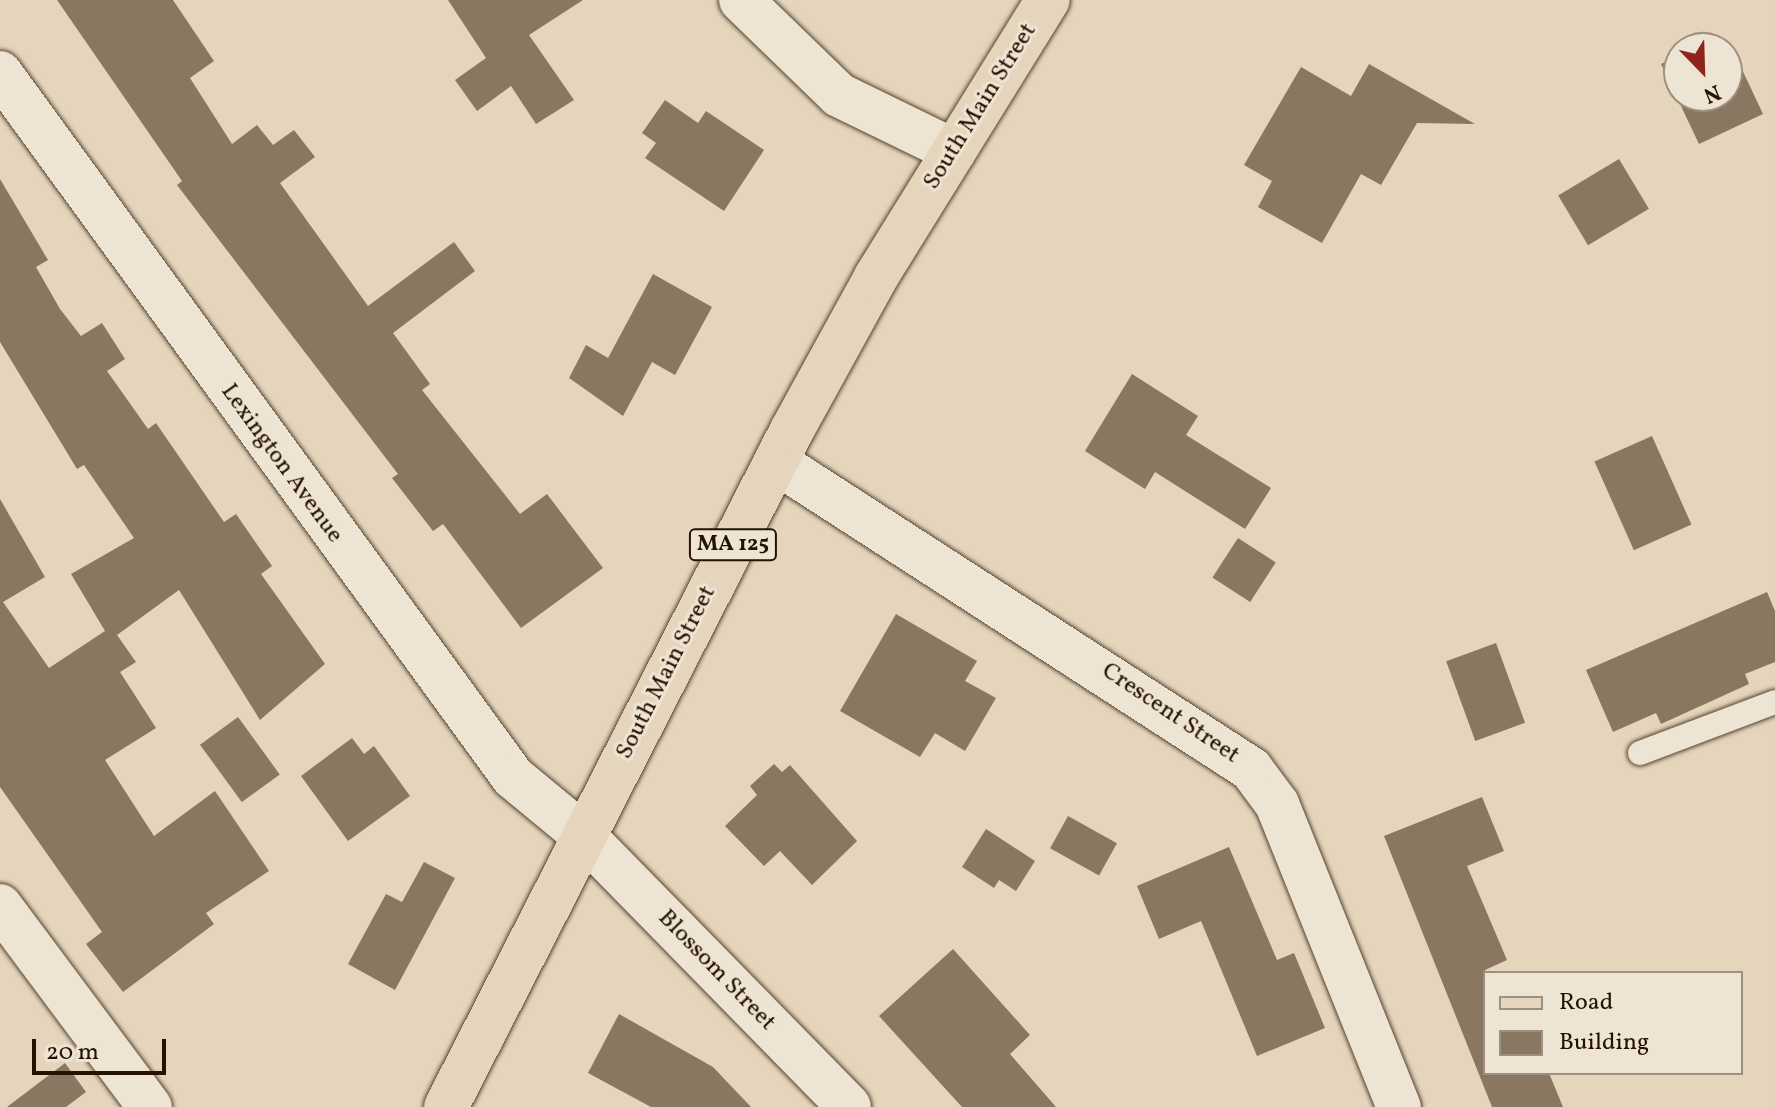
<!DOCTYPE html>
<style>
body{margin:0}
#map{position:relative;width:1775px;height:1107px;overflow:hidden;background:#e5d5bc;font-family:Vollkorn,serif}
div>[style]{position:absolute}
.building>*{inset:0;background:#897762;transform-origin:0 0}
.roads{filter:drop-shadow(0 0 2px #56432f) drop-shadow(0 0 2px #56432f)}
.lane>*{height:24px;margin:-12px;padding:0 12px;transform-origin:12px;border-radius:12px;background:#eee4d3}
.street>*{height:44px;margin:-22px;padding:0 22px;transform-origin:22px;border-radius:22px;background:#eee4d3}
.primary>*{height:44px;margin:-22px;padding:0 22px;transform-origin:22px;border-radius:22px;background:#e5d5bc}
span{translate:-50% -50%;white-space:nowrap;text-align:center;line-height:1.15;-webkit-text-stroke:6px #eee4d3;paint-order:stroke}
.shield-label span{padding:2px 6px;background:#eee4d3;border:2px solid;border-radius:6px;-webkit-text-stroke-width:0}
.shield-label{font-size:22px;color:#261200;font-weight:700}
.street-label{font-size:24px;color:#261200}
.legend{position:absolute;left:1483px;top:971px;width:260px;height:104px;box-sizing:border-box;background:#eee4d3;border:2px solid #9e907f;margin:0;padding:10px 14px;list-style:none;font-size:24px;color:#261200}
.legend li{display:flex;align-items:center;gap:16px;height:40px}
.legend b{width:40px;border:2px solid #9e907f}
.north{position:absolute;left:1663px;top:32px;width:80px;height:80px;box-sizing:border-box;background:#eee4d3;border:2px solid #9e907f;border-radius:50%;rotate:157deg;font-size:22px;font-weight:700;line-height:32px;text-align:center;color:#261200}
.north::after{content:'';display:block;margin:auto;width:28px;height:36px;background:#8f2418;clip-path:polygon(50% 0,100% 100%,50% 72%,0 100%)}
.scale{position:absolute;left:32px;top:1039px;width:134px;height:36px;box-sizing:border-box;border:4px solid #261200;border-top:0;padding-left:10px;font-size:24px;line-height:28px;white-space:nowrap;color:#261200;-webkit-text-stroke:6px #eee4d3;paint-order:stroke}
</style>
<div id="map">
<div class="building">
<div style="clip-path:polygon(57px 0,173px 0,214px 61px,190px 78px,232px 144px,257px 125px,273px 145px,294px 130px,315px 157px,280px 183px,368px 306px,454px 242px,475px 271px,393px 333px,430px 384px,422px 390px,520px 514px,547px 494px,603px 568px,521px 628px,443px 524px,433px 531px,392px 478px,398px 474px,177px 185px,182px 181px)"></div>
<div style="clip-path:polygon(448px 0,583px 0,529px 35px,574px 100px,536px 124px,511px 86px,477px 111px,455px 80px,486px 58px)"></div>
<div style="clip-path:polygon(1679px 56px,1679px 96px,1727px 96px,1727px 66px,1738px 61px,1763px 114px,1699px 144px,1661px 64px)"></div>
<div style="clip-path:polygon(1369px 64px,1475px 124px,1417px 123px,1381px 185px,1361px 174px,1322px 243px,1258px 207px,1272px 181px,1244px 165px,1301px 67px,1351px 96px)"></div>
<div style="clip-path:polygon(665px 100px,698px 123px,706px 111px,764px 150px,724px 211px,645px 158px,656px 143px,642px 133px)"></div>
<div style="left:1619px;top:159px;width:58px;height:71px;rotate:59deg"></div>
<div style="clip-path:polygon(0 179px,48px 260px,36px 267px,60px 309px,81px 336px,102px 323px,125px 359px,107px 371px,148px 429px,156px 423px,224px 522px,236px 514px,272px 566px,261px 574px,325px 664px,260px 720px,179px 590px,117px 635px,136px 662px,120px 672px,156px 728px,105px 760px,154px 836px,215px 791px,269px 871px,206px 913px,214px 924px,123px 992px,86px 944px,102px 932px,0 787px,0 499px,45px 577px,3px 602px,49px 668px,105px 631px,71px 574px,134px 538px,84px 465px,77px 469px,0 342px)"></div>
<div style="clip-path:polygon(653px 274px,712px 307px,675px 375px,652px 362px,623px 416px,569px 378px,586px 345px,608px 358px)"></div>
<div style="clip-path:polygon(1132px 374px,1198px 416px,1186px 435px,1271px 488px,1245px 529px,1155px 472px,1145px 489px,1085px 451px)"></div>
<div style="left:1652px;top:436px;width:97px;height:63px;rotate:66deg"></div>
<div style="left:1238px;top:538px;width:45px;height:47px;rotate:33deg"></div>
<div style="clip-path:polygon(1767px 592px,1775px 611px,1775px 662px,1745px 674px,1749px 684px,1661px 724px,1656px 713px,1613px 732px,1586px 670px)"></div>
<div style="clip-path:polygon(896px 614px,977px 661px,965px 681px,996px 698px,965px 751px,935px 733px,920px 757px,840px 711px)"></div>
<div style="left:1496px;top:643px;width:85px;height:53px;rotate:70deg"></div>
<div style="left:238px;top:717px;width:71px;height:47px;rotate:54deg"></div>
<div style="clip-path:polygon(352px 738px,364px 754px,374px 746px,410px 796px,348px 841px,301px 776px)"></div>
<div style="clip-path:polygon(774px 764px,782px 772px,790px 765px,857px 841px,812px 885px,780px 851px,764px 866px,725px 826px,757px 795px,750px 786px)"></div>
<div style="clip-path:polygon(1482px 797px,1504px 851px,1467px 866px,1507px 960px,1485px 970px,1485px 1073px,1549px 1073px,1563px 1107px,1492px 1107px,1384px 836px)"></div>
<div style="left:1068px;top:816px;width:56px;height:37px;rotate:29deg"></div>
<div style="clip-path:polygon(986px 829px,1035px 861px,1016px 891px,999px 880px,994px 888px,962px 867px)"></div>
<div style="clip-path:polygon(1229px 847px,1277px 960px,1294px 953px,1325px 1028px,1257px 1056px,1201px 921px,1159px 939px,1137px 886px)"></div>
<div style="clip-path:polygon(424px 862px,455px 878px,395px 990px,348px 964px,386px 894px,402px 902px)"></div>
<div style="clip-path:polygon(953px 949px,1030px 1035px,1010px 1054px,1056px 1107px,962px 1107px,879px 1016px)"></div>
<div style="clip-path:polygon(619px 1014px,713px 1067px,751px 1107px,651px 1107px,588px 1073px)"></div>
<div style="clip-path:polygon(65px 1063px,86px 1092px,66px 1107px,7px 1107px)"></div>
</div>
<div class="roads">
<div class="lane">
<div style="left:1640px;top:753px;width:144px;rotate:-20.7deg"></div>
</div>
<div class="street">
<div style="left:741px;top:0;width:136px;rotate:44.1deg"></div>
<div style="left:839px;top:95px;width:128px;rotate:26deg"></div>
<div style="left:0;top:73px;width:871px;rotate:53.92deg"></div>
<div style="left:513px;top:777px;width:91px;rotate:39.6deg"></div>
<div style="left:583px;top:835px;width:380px;rotate:45.6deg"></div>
<div style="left:776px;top:462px;width:566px;rotate:32.88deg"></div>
<div style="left:1251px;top:769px;width:44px;rotate:53.4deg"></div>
<div style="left:1277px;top:804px;width:327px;rotate:68.1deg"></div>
<div style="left:0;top:906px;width:251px;rotate:53.3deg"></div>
</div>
<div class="primary">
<div style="left:446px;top:1107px;width:760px;rotate:-62.93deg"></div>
<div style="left:792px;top:430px;width:175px;rotate:-61.2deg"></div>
<div style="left:876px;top:277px;width:326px;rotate:-58.2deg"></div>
</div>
</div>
<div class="shield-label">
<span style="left:733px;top:545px">MA 125</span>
</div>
<div class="street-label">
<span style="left:981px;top:107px;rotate:-58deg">South Main Street</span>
<span style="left:281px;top:464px;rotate:54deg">Lexington Avenue</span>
<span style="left:667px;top:673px;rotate:-63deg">South Main Street</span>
<span style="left:1170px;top:714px;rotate:34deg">Crescent Street</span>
<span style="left:716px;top:971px;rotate:46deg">Blossom Street</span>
</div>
<ul class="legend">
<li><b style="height:10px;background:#e5d5bc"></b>Road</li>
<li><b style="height:22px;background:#897762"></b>Building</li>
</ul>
<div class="north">N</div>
<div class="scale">20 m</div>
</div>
